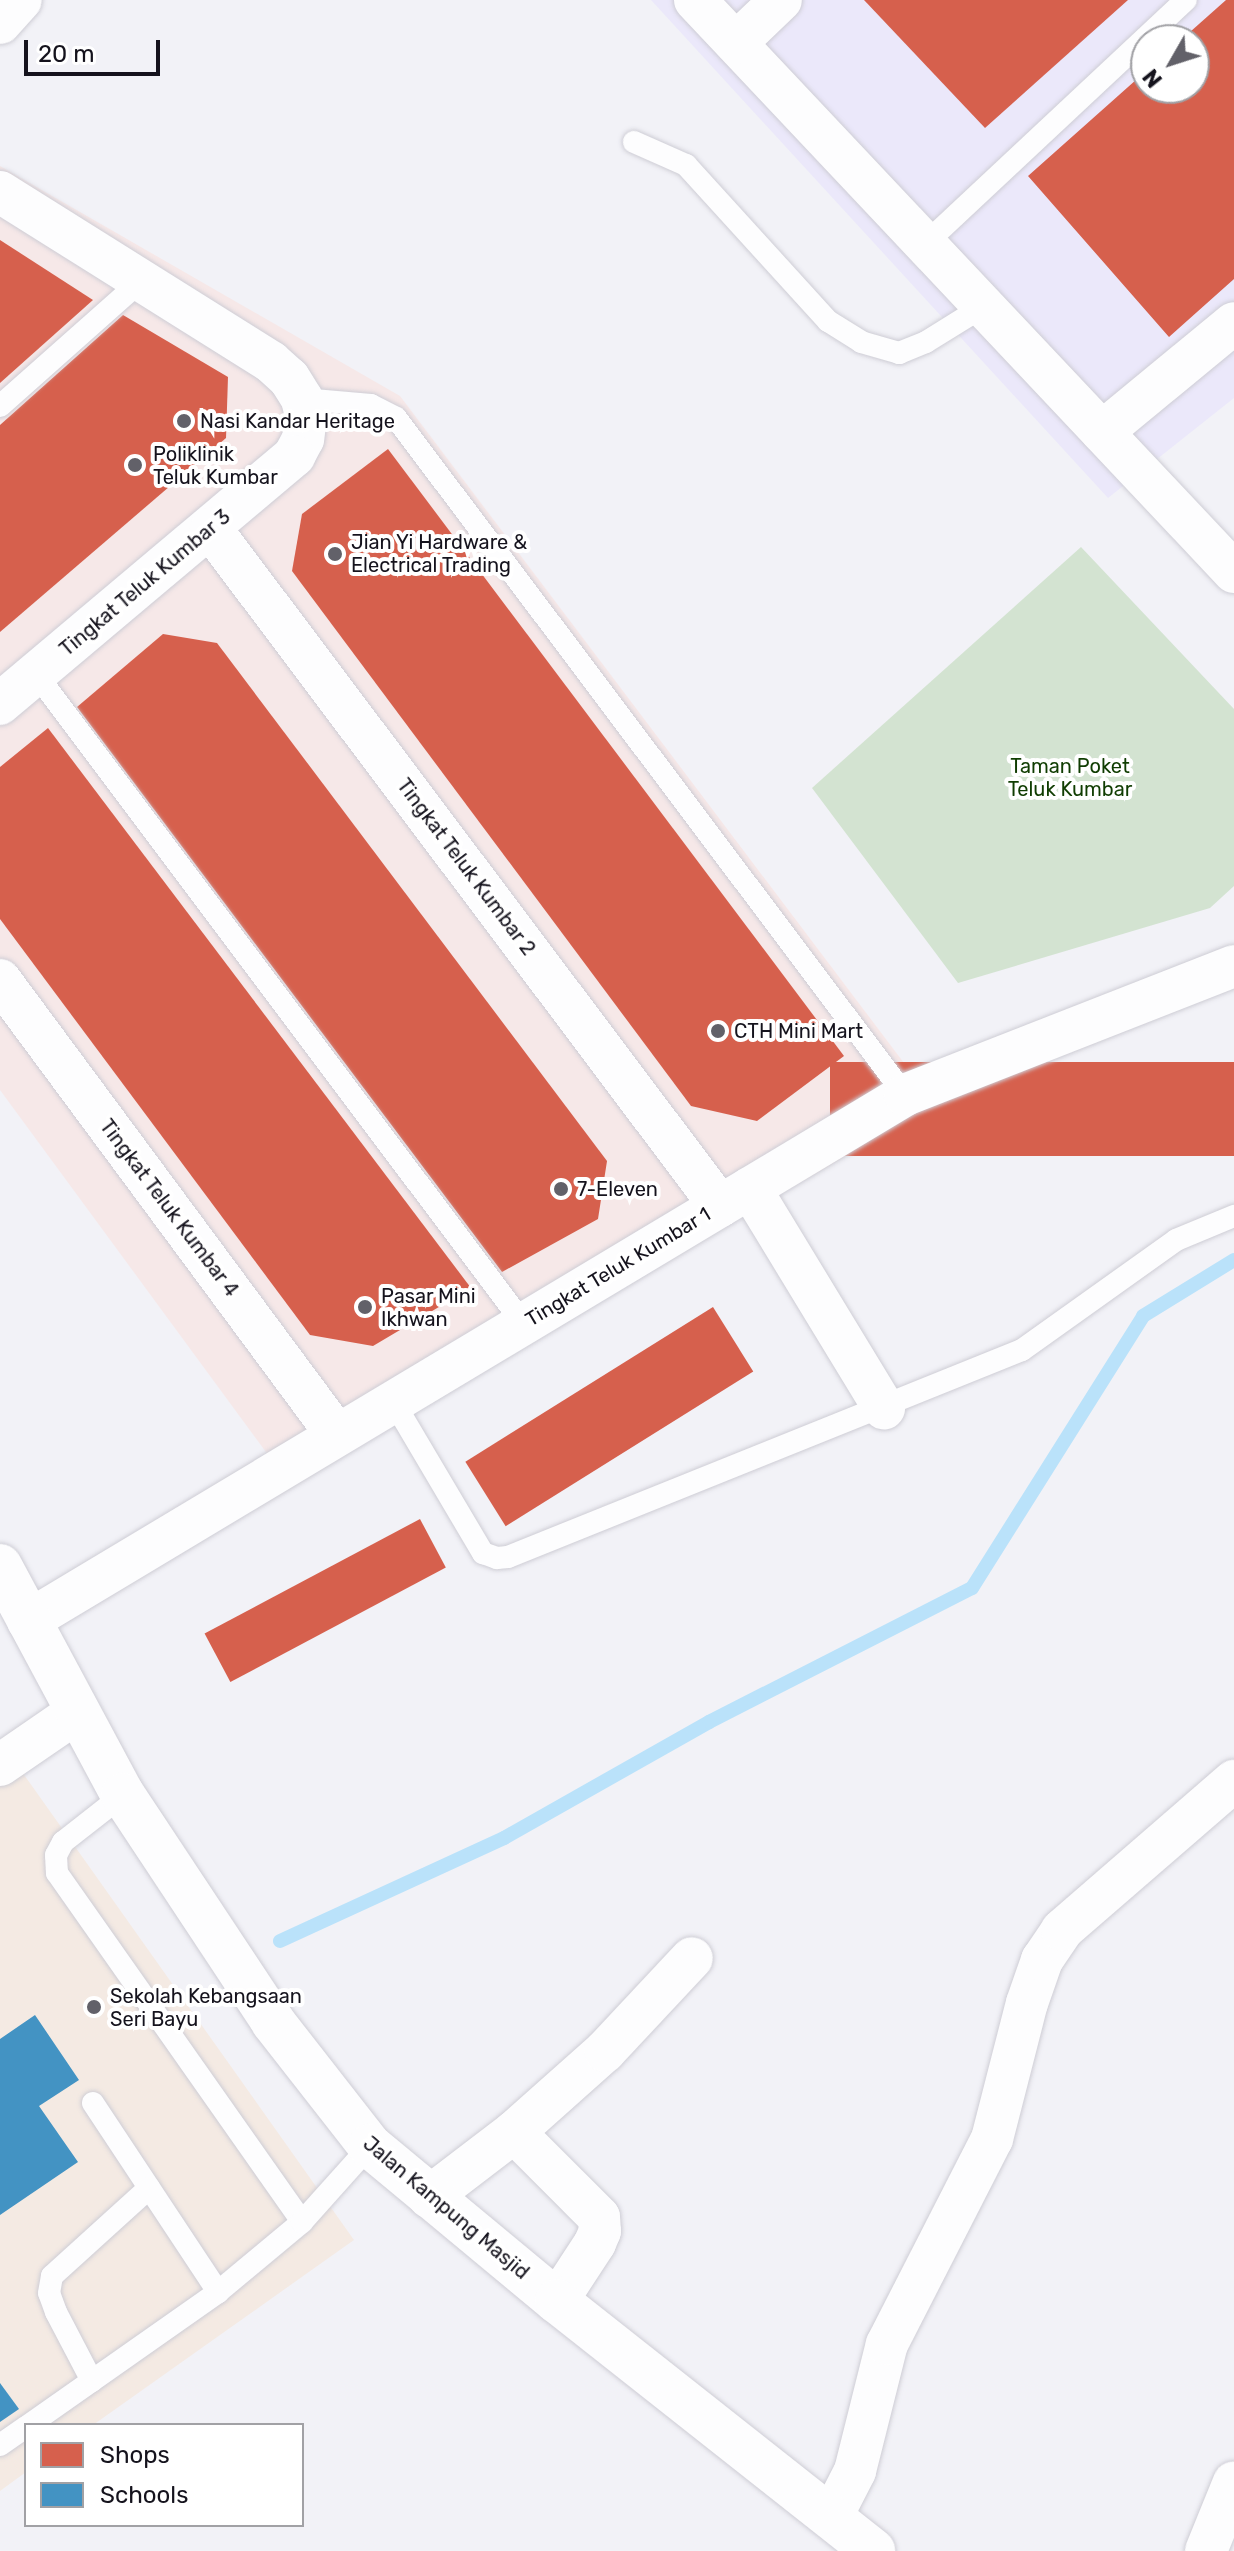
<!DOCTYPE html>
<style>
body{margin:0}
#map{position:relative;width:1234px;height:2551px;overflow:hidden;background:#f2f2f7;font-family:Rubik,sans-serif}
div>[style]{position:absolute}
.commercial>*{inset:0;background:#f6e8e8}
.built>*{inset:0;background:#ebe8fa}
.education>*{inset:0;background:#f4eae3}
.green>*{inset:0;background:#d3e3d1}
.shops>*{inset:0;background:#d6604d;transform-origin:0 0}
.schools>*{inset:0;background:#4393c3}
.stream>*{height:14px;margin:-7px;padding:0 7px;transform-origin:7px;border-radius:7px;background:#bae2fa}
.roads{filter:drop-shadow(0 0 2px #cecdd5) drop-shadow(0 0 2px #cecdd5)}
.service>*{height:22px;margin:-11px;padding:0 11px;transform-origin:11px;border-radius:11px;background:#fdfdfe}
.minor>*{height:42px;margin:-21px;padding:0 21px;transform-origin:21px;border-radius:21px;background:#fdfdfe}
.tertiary>*{height:44px;margin:-22px;padding:0 22px;transform-origin:22px;border-radius:22px;background:#fdfdfe}
.dots>*{width:22px;height:22px;translate:-50% -50%;box-sizing:border-box;border:4px solid #fff;border-radius:50%}
span{translate:-50% -50%;white-space:nowrap;text-align:center;line-height:1.15;-webkit-text-stroke:8px #fff;paint-order:stroke}
.poi-label{font-size:20px;color:#15131d}
.left{translate:0 -50%;text-align:left}
.street-label{font-size:20px;color:#15131d}
.park-label{font-size:20px;color:#103d02}
.legend{position:absolute;left:24px;top:2423px;width:280px;height:104px;box-sizing:border-box;background:#fff;border:2px solid #a1a1a5;margin:0;padding:10px 14px;list-style:none;font-size:24px;color:#15131d}
.legend li{display:flex;align-items:center;gap:16px;height:40px}
.legend b{width:40px;border:2px solid #a1a1a5}
.north{position:absolute;left:1130px;top:24px;width:80px;height:80px;box-sizing:border-box;background:#fff;border:2px solid #a1a1a5;border-radius:50%;rotate:231deg;font-size:22px;font-weight:700;line-height:32px;text-align:center;color:#15131d}
.north::after{content:'';display:block;margin:auto;width:28px;height:36px;background:#626169;clip-path:polygon(50% 0,100% 100%,50% 72%,0 100%)}
.scale{position:absolute;left:24px;top:40px;width:136px;height:36px;box-sizing:border-box;border:4px solid #15131d;border-top:0;padding-left:10px;font-size:24px;line-height:28px;white-space:nowrap;color:#15131d;-webkit-text-stroke:6px #fff;paint-order:stroke}
</style>
<div id="map">
<div class="commercial">
<div style="clip-path:polygon(0 166px,400px 396px,935px 1104px,288px 1482px,0 1090px)"></div>
</div>
<div class="built">
<div style="clip-path:polygon(evenodd,651px 0,1234px 0,1234px 398px,1108px 498px,651px 0,1146px 40px,1194px 40px,1194px 88px,1146px 88px,1146px 40px)"></div>
</div>
<div class="education">
<div style="clip-path:polygon(15px 1762px,354px 2240px,93px 2425px,26px 2425px,26px 2472px,0 2491px,0 1773px)"></div>
</div>
<div class="green">
<div style="clip-path:polygon(1081px 547px,1234px 709px,1234px 886px,1210px 908px,958px 983px,812px 788px)"></div>
</div>
<div class="shops">
<div style="clip-path:polygon(864px 0,1128px 0,985px 128px)"></div>
<div style="clip-path:polygon(1226px 0,1234px 0,1234px 279px,1169px 337px,1028px 176px,1146px 71px,1146px 88px,1194px 88px,1194px 40px,1181px 40px)"></div>
<div style="clip-path:polygon(0 240px,93px 300px,0 383px)"></div>
<div style="clip-path:polygon(123px 315px,228px 377px,226px 438px,0 632px,0 425px)"></div>
<div style="clip-path:polygon(388px 449px,844px 1056px,757px 1121px,691px 1106px,292px 571px,302px 514px)"></div>
<div style="clip-path:polygon(163px 634px,217px 643px,607px 1161px,598px 1219px,502px 1272px,77px 707px)"></div>
<div style="clip-path:polygon(48px 728px,471px 1288px,373px 1346px,310px 1335px,0 919px,0 767px)"></div>
<div style="left:1234px;top:1062px;width:94px;height:404px;rotate:90deg"></div>
<div style="left:713px;top:1307px;width:76px;height:292px;rotate:58deg"></div>
<div style="left:420px;top:1519px;width:55px;height:244px;rotate:62deg"></div>
</div>
<div class="schools">
<div style="clip-path:polygon(35px 2015px,79px 2080px,39px 2106px,78px 2162px,0 2215px,0 2039px)"></div>
<div style="clip-path:polygon(0 2383px,19px 2409px,0 2422px)"></div>
</div>
<div class="stream">
<div style="left:280px;top:1941px;width:247px;rotate:-24.7deg"></div>
<div style="left:504px;top:1838px;width:236px;rotate:-29.5deg"></div>
<div style="left:709px;top:1722px;width:295px;rotate:-27deg"></div>
<div style="left:972px;top:1588px;width:321px;rotate:-57.8deg"></div>
<div style="left:1143px;top:1316px;width:107px;rotate:-31.6deg"></div>
</div>
<div class="roads">
<div class="service">
<div style="left:634px;top:142px;width:57px;rotate:23.9deg"></div>
<div style="left:686px;top:165px;width:211px;rotate:47.7deg"></div>
<div style="left:828px;top:321px;width:39px;rotate:32deg"></div>
<div style="left:861px;top:342px;width:40px;rotate:16deg"></div>
<div style="left:899px;top:353px;width:29px;rotate:-22deg"></div>
<div style="left:926px;top:342px;width:68px;rotate:-31.8deg"></div>
<div style="left:925px;top:244px;width:357px;rotate:-43.1deg"></div>
<div style="left:302px;top:399px;width:69px;rotate:5deg"></div>
<div style="left:371px;top:405px;width:28px;rotate:27deg"></div>
<div style="left:396px;top:418px;width:847px;rotate:53.06deg"></div>
<div style="left:0;top:406px;width:190px;rotate:-41.6deg"></div>
<div style="left:36px;top:674px;width:811px;rotate:53.12deg"></div>
<div style="left:393px;top:1401px;width:177px;rotate:59.4deg"></div>
<div style="left:483px;top:1553px;width:15px;rotate:20deg"></div>
<div style="left:497px;top:1558px;width:11px;rotate:-5deg"></div>
<div style="left:508px;top:1557px;width:554px;rotate:-21.94deg"></div>
<div style="left:1022px;top:1350px;width:189px;rotate:-35.5deg"></div>
<div style="left:1176px;top:1240px;width:63px;rotate:-22.5deg"></div>
<div style="left:123px;top:1795px;width:76px;rotate:141.9deg"></div>
<div style="left:63px;top:1842px;width:15px;rotate:118deg"></div>
<div style="left:56px;top:1855px;width:18px;rotate:87deg"></div>
<div style="left:57px;top:1873px;width:426px;rotate:54.9deg"></div>
<div style="left:93px;top:2103px;width:227px;rotate:56.5deg"></div>
<div style="left:92px;top:2381px;width:78px;rotate:-117.6deg"></div>
<div style="left:56px;top:2312px;width:20px;rotate:-110deg"></div>
<div style="left:49px;top:2293px;width:17px;rotate:-80deg"></div>
<div style="left:52px;top:2276px;width:131px;rotate:-42.2deg"></div>
<div style="left:29px;top:2425px;width:231px;rotate:-35.1deg"></div>
<div style="left:218px;top:2292px;width:109px;rotate:-39.8deg"></div>
<div style="left:302px;top:2222px;width:102px;rotate:-48.2deg"></div>
<div style="left:0;top:2445px;width:32px;rotate:-35deg"></div>
</div>
<div class="minor">
<div style="left:695px;top:0;width:786px;rotate:46.7deg"></div>
<div style="left:0;top:23px;width:31px;rotate:-48deg"></div>
<div style="left:736px;top:43px;width:62px;rotate:-43.7deg"></div>
<div style="left:0;top:192px;width:320px;rotate:32.1deg"></div>
<div style="left:271px;top:362px;width:24px;rotate:42deg"></div>
<div style="left:289px;top:378px;width:25px;rotate:58deg"></div>
<div style="left:302px;top:399px;width:17px;rotate:77deg"></div>
<div style="left:306px;top:416px;width:23px;rotate:97deg"></div>
<div style="left:303px;top:439px;width:19px;rotate:118deg"></div>
<div style="left:294px;top:456px;width:385px;rotate:139.9deg"></div>
<div style="left:1102px;top:432px;width:171px;rotate:-39.5deg"></div>
<div style="left:211px;top:529px;width:847px;rotate:53.06deg"></div>
<div style="left:0;top:980px;width:566px;rotate:53.47deg"></div>
<div style="left:750px;top:1188px;width:258px;rotate:58.7deg"></div>
<div style="left:28px;top:1621px;width:1023px;rotate:-30.95deg"></div>
<div style="left:905px;top:1095px;width:353px;rotate:-21.4deg"></div>
<div style="left:0;top:1765px;width:93px;rotate:-34.5deg"></div>
<div style="left:514px;top:2132px;width:120px;rotate:45deg"></div>
<div style="left:599px;top:2217px;width:14px;rotate:86deg"></div>
<div style="left:600px;top:2231px;width:13px;rotate:113deg"></div>
<div style="left:595px;top:2243px;width:69px;rotate:123.2deg"></div>
<div style="left:429px;top:2197px;width:107px;rotate:-37.4deg"></div>
<div style="left:514px;top:2132px;width:122px;rotate:-41.7deg"></div>
<div style="left:605px;top:2051px;width:127px;rotate:-46.9deg"></div>
<div style="left:832px;top:2516px;width:51px;rotate:-62.9deg"></div>
<div style="left:855px;top:2471px;width:131px;rotate:-75.9deg"></div>
<div style="left:887px;top:2344px;width:230px;rotate:-62.9deg"></div>
<div style="left:992px;top:2139px;width:140px;rotate:-75.6deg"></div>
<div style="left:1027px;top:2003px;width:46px;rotate:-70.8deg"></div>
<div style="left:1042px;top:1960px;width:36px;rotate:-56deg"></div>
<div style="left:1062px;top:1930px;width:228px;rotate:-40.9deg"></div>
<div style="left:1206px;top:2551px;width:74px;rotate:-67.9deg"></div>
</div>
<div class="tertiary">
<div style="left:0;top:1566px;width:260px;rotate:61.8deg"></div>
<div style="left:123px;top:1795px;width:272px;rotate:56.5deg"></div>
<div style="left:273px;top:2022px;width:157px;rotate:52deg"></div>
<div style="left:370px;top:2146px;width:243px;rotate:39.7deg"></div>
<div style="left:557px;top:2301px;width:403px;rotate:38.3deg"></div>
</div>
</div>
<div class="dots">
<div style="left:184px;top:421px;background:#626169"></div>
<div style="left:135px;top:465px;background:#626169"></div>
<div style="left:335px;top:554px;background:#626169"></div>
<div style="left:718px;top:1031px;background:#626169"></div>
<div style="left:561px;top:1189px;background:#626169"></div>
<div style="left:365px;top:1307px;background:#626169"></div>
<div style="left:94px;top:2007px;background:#626169"></div>
</div>
<div class="poi-label">
<span class="left" style="left:200px;top:421px">Nasi Kandar Heritage</span>
<span class="left" style="left:153px;top:466px">Poliklinik<br>Teluk Kumbar</span>
<span class="left" style="left:351px;top:554px">Jian Yi Hardware &amp;<br>Electrical Trading</span>
<span class="left" style="left:734px;top:1031px">CTH Mini Mart</span>
<span class="left" style="left:577px;top:1189px">7-Eleven</span>
<span class="left" style="left:381px;top:1308px">Pasar Mini<br>Ikhwan</span>
<span class="left" style="left:110px;top:2008px">Sekolah Kebangsaan<br>Seri Bayu</span>
</div>
<div class="street-label">
<span style="left:145px;top:583px;rotate:-40deg">Tingkat Teluk Kumbar 3</span>
<span style="left:466px;top:867px;rotate:53deg">Tingkat Teluk Kumbar 2</span>
<span style="left:169px;top:1208px;rotate:53deg">Tingkat Teluk Kumbar 4</span>
<span style="left:618px;top:1267px;rotate:-31deg">Tingkat Teluk Kumbar 1</span>
<span style="left:446px;top:2208px;rotate:40deg">Jalan Kampung Masjid</span>
</div>
<div class="park-label">
<span style="left:1070px;top:778px">Taman Poket<br>Teluk Kumbar</span>
</div>
<ul class="legend">
<li><b style="height:22px;background:#d6604d"></b>Shops</li>
<li><b style="height:22px;background:#4393c3"></b>Schools</li>
</ul>
<div class="north">N</div>
<div class="scale">20 m</div>
</div>
